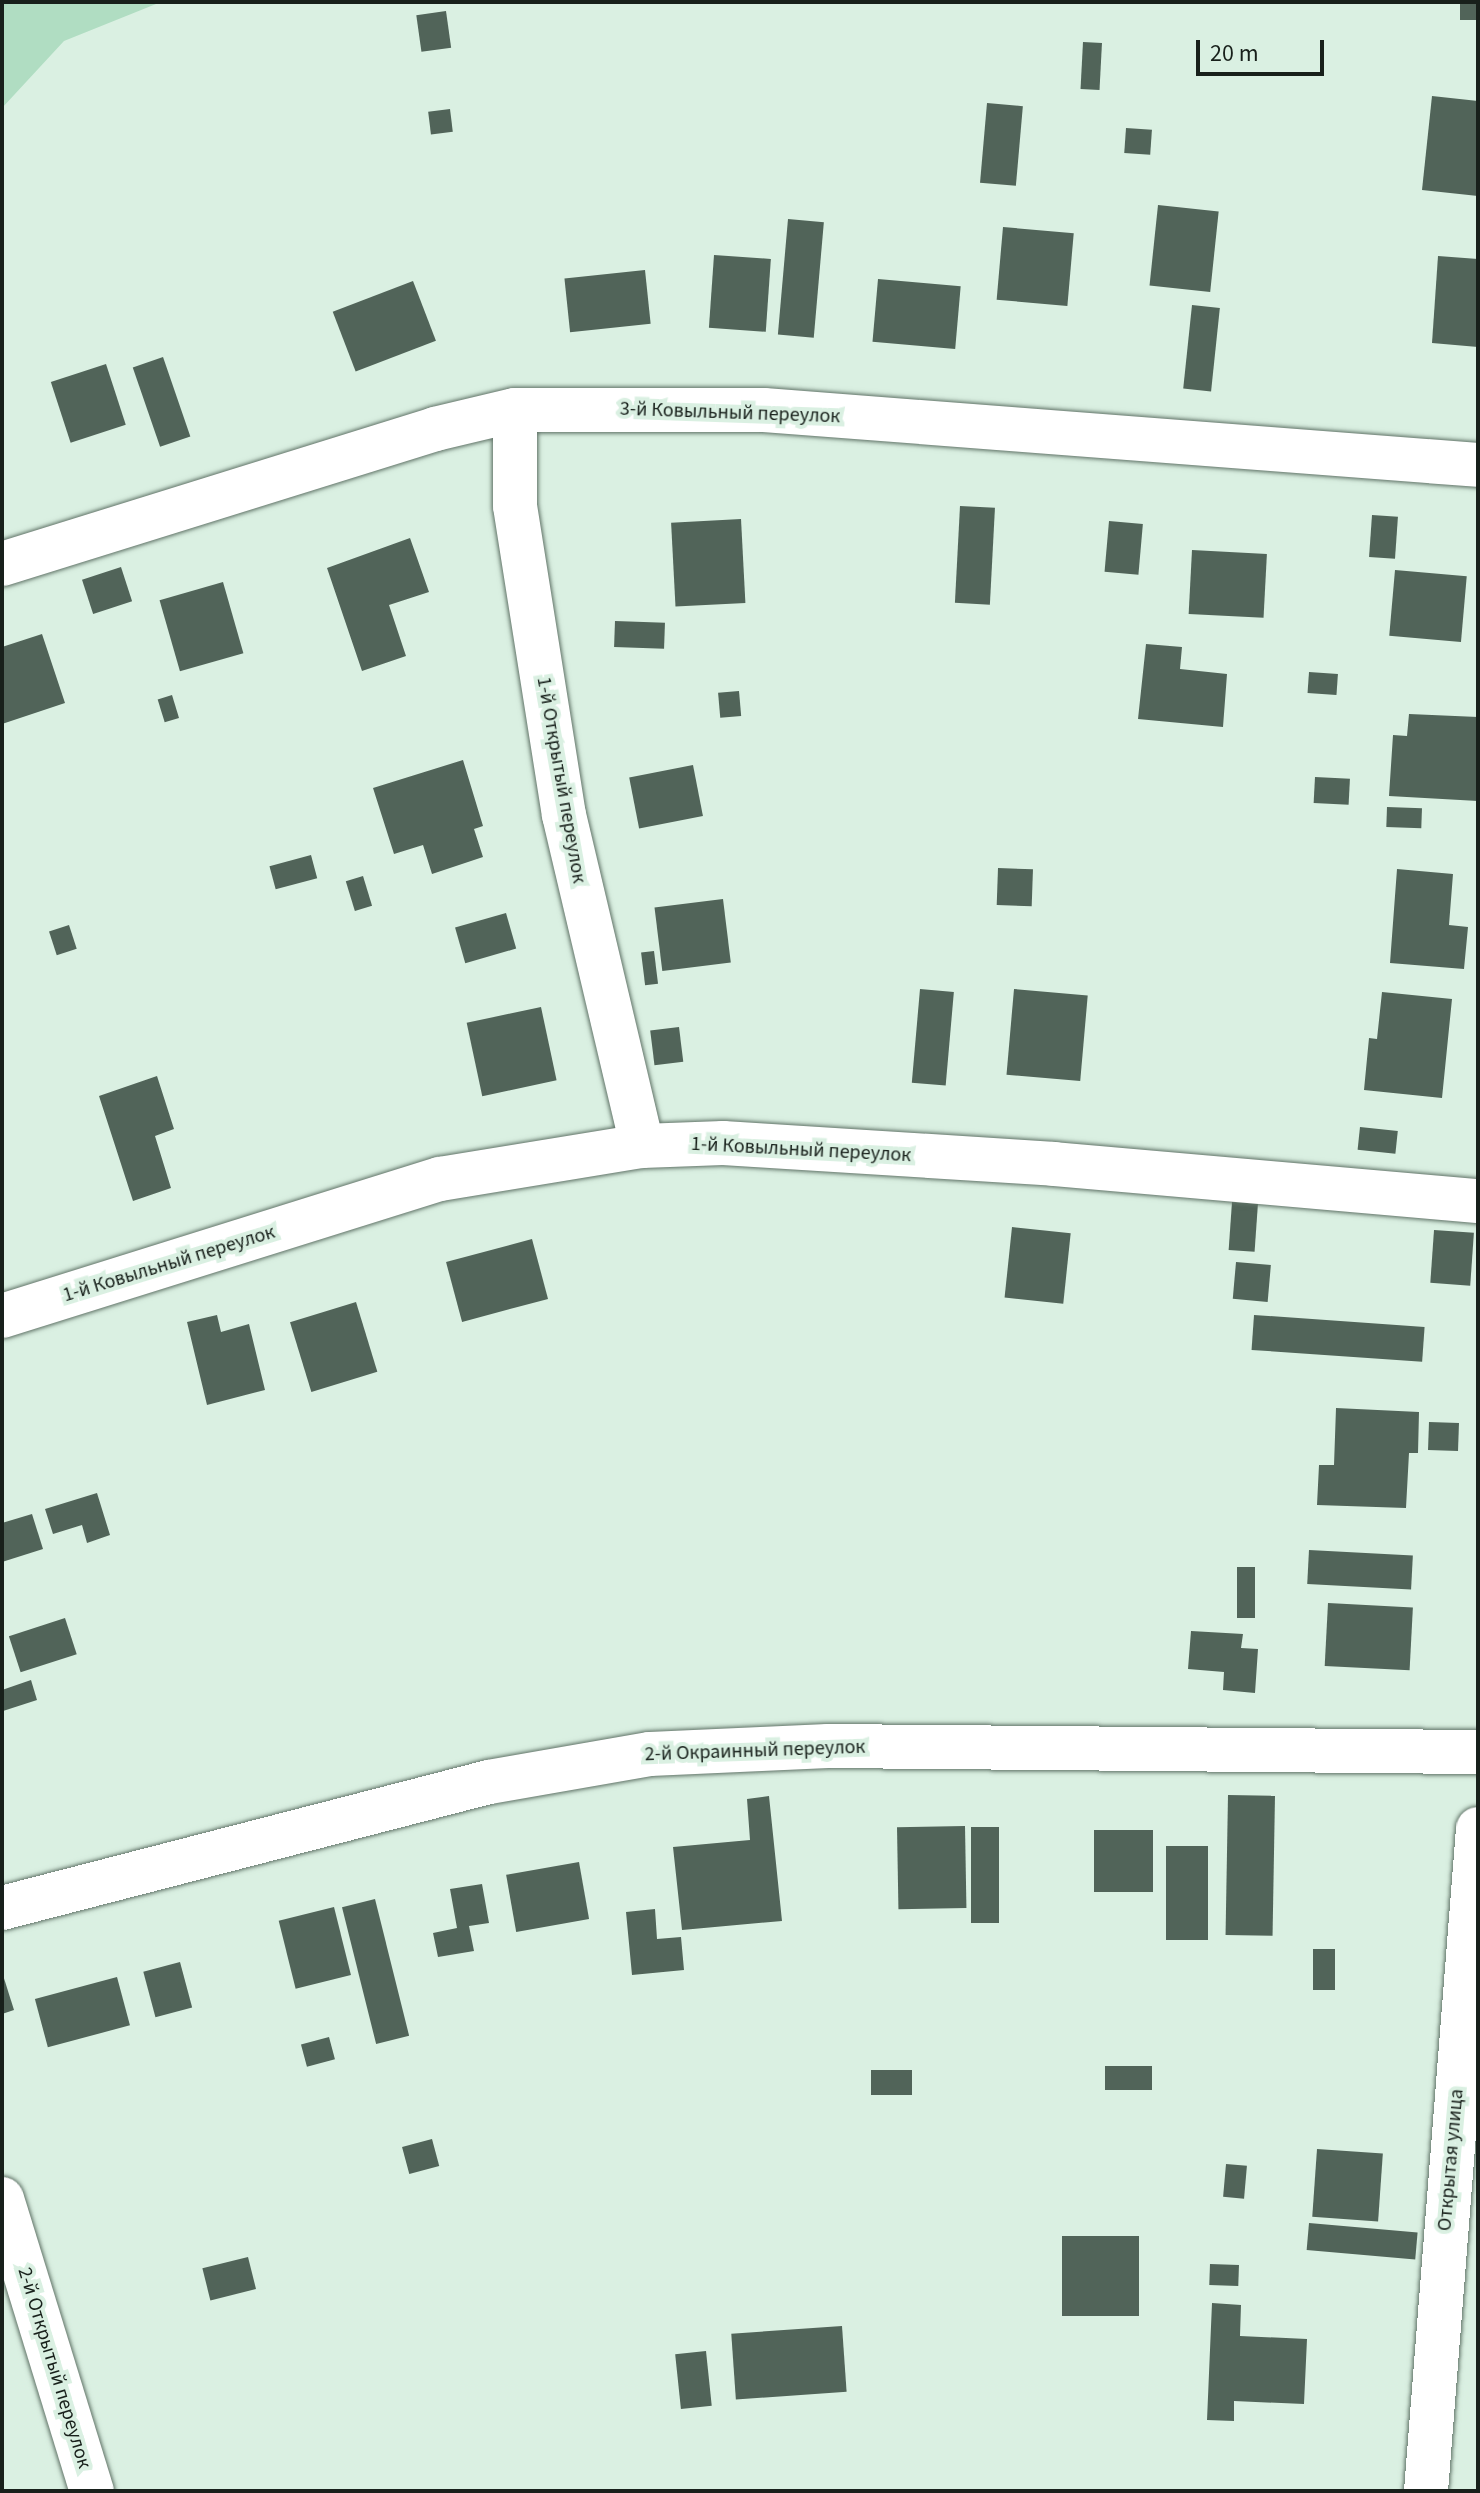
<!DOCTYPE html>
<meta charset="utf-8">
<style>
body{margin:0}
#map{position:relative;width:1480px;height:2493px;overflow:hidden;background:#daf0e2;font-family:"Source Sans 3",sans-serif}
div>[style]{position:absolute}
.green>*{inset:0;background:#b0ddc2}
.building>*{inset:0;background:#516459;transform-origin:0 0}
.roads{filter:drop-shadow(0 0 2px #617468) drop-shadow(0 0 2px #617468)}
.minor>*{height:44px;margin:-22px;padding:0 22px;transform-origin:22px;border-radius:22px;background:#fff}
span{translate:-50% -50%;white-space:nowrap;text-align:center;line-height:1.15;-webkit-text-stroke:8px #daf0e2;paint-order:stroke}
.street-label{font-size:20px;color:#18201b}
.frame{position:absolute;inset:0;border:4px solid #18201b;pointer-events:none}
.scale{position:absolute;left:1196px;top:40px;width:128px;height:36px;box-sizing:border-box;border:4px solid #18201b;border-top:0;padding-left:10px;font-size:24px;line-height:28px;white-space:nowrap;color:#18201b;-webkit-text-stroke:6px #daf0e2;paint-order:stroke}
</style>
<div id="map">
<div class="green">
<div style="clip-path:polygon(2px 2px,161px 2px,64px 41px,2px 108px)"></div>
</div>
<div class="building">
<div style="left:1460px;top:2px;width:18px;height:18px"></div>
<div style="left:446px;top:11px;width:37px;height:30px;rotate:82deg"></div>
<div style="left:1083px;top:42px;width:19px;height:47px;rotate:3deg"></div>
<div style="clip-path:polygon(1432px 96px,1478px 101px,1478px 196px,1422px 190px)"></div>
<div style="left:987px;top:103px;width:36px;height:80px;rotate:5deg"></div>
<div style="left:450px;top:109px;width:23px;height:22px;rotate:83deg"></div>
<div style="left:1126px;top:128px;width:26px;height:25px;rotate:4deg"></div>
<div style="left:1158px;top:205px;width:61px;height:81px;rotate:6deg"></div>
<div style="left:788px;top:219px;width:36px;height:116px;rotate:5deg"></div>
<div style="left:1003px;top:227px;width:71px;height:73px;rotate:5deg"></div>
<div style="left:714px;top:255px;width:57px;height:73px;rotate:4deg"></div>
<div style="clip-path:polygon(1438px 256px,1478px 259px,1478px 347px,1432px 343px)"></div>
<div style="left:645px;top:270px;width:54px;height:81px;rotate:84deg"></div>
<div style="left:878px;top:279px;width:83px;height:63px;rotate:5deg"></div>
<div style="left:413px;top:281px;width:64px;height:86px;rotate:69deg"></div>
<div style="left:1192px;top:305px;width:28px;height:84px;rotate:6deg"></div>
<div style="left:163px;top:357px;width:84px;height:32px;rotate:71deg"></div>
<div style="left:106px;top:364px;width:64px;height:58px;rotate:72deg"></div>
<div style="left:960px;top:506px;width:35px;height:97px;rotate:3deg"></div>
<div style="left:1372px;top:515px;width:26px;height:42px;rotate:4deg"></div>
<div style="left:741px;top:519px;width:84px;height:70px;rotate:87deg"></div>
<div style="left:1109px;top:521px;width:34px;height:51px;rotate:5deg"></div>
<div style="clip-path:polygon(410px 538px,429px 592px,389px 605px,406px 656px,362px 671px,327px 568px)"></div>
<div style="left:1192px;top:550px;width:75px;height:64px;rotate:3deg"></div>
<div style="left:121px;top:567px;width:36px;height:41px;rotate:72deg"></div>
<div style="left:1395px;top:570px;width:72px;height:66px;rotate:5deg"></div>
<div style="left:223px;top:582px;width:74px;height:66px;rotate:74deg"></div>
<div style="left:615px;top:621px;width:50px;height:26px;rotate:2deg"></div>
<div style="clip-path:polygon(42px 634px,65px 703px,2px 724px,2px 647px)"></div>
<div style="clip-path:polygon(1146px 644px,1182px 647px,1180px 669px,1227px 674px,1223px 727px,1138px 719px)"></div>
<div style="left:1309px;top:672px;width:29px;height:21px;rotate:4deg"></div>
<div style="left:739px;top:691px;width:25px;height:21px;rotate:85deg"></div>
<div style="left:172px;top:695px;width:24px;height:15px;rotate:73deg"></div>
<div style="clip-path:polygon(1409px 714px,1478px 717px,1478px 801px,1389px 796px,1393px 735px,1407px 736px)"></div>
<div style="clip-path:polygon(463px 760px,483px 826px,474px 829px,483px 857px,432px 874px,423px 845px,394px 854px,373px 788px)"></div>
<div style="left:693px;top:765px;width:52px;height:65px;rotate:79deg"></div>
<div style="left:1315px;top:777px;width:35px;height:26px;rotate:3deg"></div>
<div style="left:1387px;top:807px;width:35px;height:20px;rotate:2deg"></div>
<div style="left:311px;top:855px;width:24px;height:43px;rotate:75deg"></div>
<div style="left:998px;top:868px;width:35px;height:37px;rotate:2deg"></div>
<div style="clip-path:polygon(1397px 869px,1453px 874px,1449px 925px,1468px 927px,1464px 969px,1390px 963px)"></div>
<div style="left:363px;top:876px;width:31px;height:18px;rotate:73deg"></div>
<div style="left:723px;top:899px;width:64px;height:69px;rotate:83deg"></div>
<div style="left:506px;top:913px;width:37px;height:53px;rotate:74deg"></div>
<div style="left:69px;top:925px;width:25px;height:21px;rotate:72deg"></div>
<div style="left:654px;top:951px;width:33px;height:13px;rotate:83deg"></div>
<div style="left:920px;top:989px;width:34px;height:94px;rotate:5deg"></div>
<div style="left:1014px;top:989px;width:74px;height:86px;rotate:5deg"></div>
<div style="clip-path:polygon(1382px 992px,1452px 999px,1442px 1098px,1364px 1090px,1369px 1038px,1377px 1039px)"></div>
<div style="left:541px;top:1007px;width:75px;height:76px;rotate:78deg"></div>
<div style="left:679px;top:1027px;width:35px;height:29px;rotate:83deg"></div>
<div style="clip-path:polygon(157px 1076px,174px 1129px,155px 1136px,171px 1188px,133px 1201px,99px 1096px)"></div>
<div style="left:1360px;top:1127px;width:38px;height:23px;rotate:6deg"></div>
<div style="left:1232px;top:1202px;width:26px;height:48px;rotate:4deg"></div>
<div style="left:1012px;top:1227px;width:59px;height:71px;rotate:6deg"></div>
<div style="left:1434px;top:1230px;width:40px;height:53px;rotate:4deg"></div>
<div style="left:532px;top:1239px;width:62px;height:89px;rotate:75deg"></div>
<div style="left:1236px;top:1262px;width:35px;height:37px;rotate:5deg"></div>
<div style="left:356px;top:1302px;width:73px;height:69px;rotate:73deg"></div>
<div style="clip-path:polygon(217px 1315px,221px 1332px,249px 1324px,265px 1390px,207px 1405px,187px 1322px)"></div>
<div style="left:1254px;top:1315px;width:171px;height:35px;rotate:4deg"></div>
<div style="clip-path:polygon(1336px 1408px,1419px 1412px,1418px 1453px,1409px 1453px,1406px 1508px,1317px 1505px,1319px 1465px,1334px 1465px)"></div>
<div style="left:1429px;top:1422px;width:30px;height:28px;rotate:2deg"></div>
<div style="clip-path:polygon(97px 1493px,110px 1535px,87px 1543px,82px 1525px,53px 1534px,45px 1509px)"></div>
<div style="clip-path:polygon(32px 1514px,43px 1549px,2px 1562px,2px 1523px)"></div>
<div style="left:1309px;top:1550px;width:104px;height:34px;rotate:3deg"></div>
<div style="left:1237px;top:1567px;width:18px;height:51px"></div>
<div style="left:1328px;top:1603px;width:85px;height:63px;rotate:3deg"></div>
<div style="left:65px;top:1618px;width:38px;height:59px;rotate:72deg"></div>
<div style="clip-path:polygon(1191px 1631px,1243px 1634px,1241px 1648px,1258px 1649px,1255px 1693px,1223px 1690px,1224px 1672px,1188px 1669px)"></div>
<div style="clip-path:polygon(31px 1680px,37px 1700px,3px 1711px,2px 1690px)"></div>
<div style="left:1228px;top:1795px;width:47px;height:140px;rotate:1deg"></div>
<div style="clip-path:polygon(769px 1796px,782px 1921px,682px 1930px,673px 1847px,750px 1840px,747px 1799px)"></div>
<div style="left:965px;top:1826px;width:82px;height:68px;rotate:89deg"></div>
<div style="left:971px;top:1827px;width:28px;height:96px"></div>
<div style="left:1094px;top:1830px;width:59px;height:62px"></div>
<div style="left:1166px;top:1846px;width:42px;height:94px"></div>
<div style="left:579px;top:1862px;width:58px;height:74px;rotate:80deg"></div>
<div style="clip-path:polygon(482px 1884px,489px 1923px,469px 1926px,474px 1951px,438px 1957px,433px 1933px,457px 1928px,450px 1889px)"></div>
<div style="left:375px;top:1899px;width:141px;height:34px;rotate:76deg"></div>
<div style="left:334px;top:1907px;width:70px;height:57px;rotate:76deg"></div>
<div style="clip-path:polygon(655px 1909px,657px 1939px,681px 1937px,684px 1970px,632px 1975px,626px 1912px)"></div>
<div style="left:1313px;top:1949px;width:22px;height:41px"></div>
<div style="left:180px;top:1962px;width:47px;height:38px;rotate:75deg"></div>
<div style="clip-path:polygon(2px 1972px,14px 2010px,2px 2014px)"></div>
<div style="left:117px;top:1977px;width:50px;height:85px;rotate:75deg"></div>
<div style="left:329px;top:2037px;width:23px;height:29px;rotate:75deg"></div>
<div style="left:1105px;top:2066px;width:47px;height:24px"></div>
<div style="left:871px;top:2070px;width:41px;height:25px"></div>
<div style="left:432px;top:2139px;width:28px;height:31px;rotate:75deg"></div>
<div style="left:1317px;top:2149px;width:66px;height:68px;rotate:4deg"></div>
<div style="left:1226px;top:2164px;width:21px;height:33px;rotate:5deg"></div>
<div style="left:1309px;top:2223px;width:109px;height:27px;rotate:5deg"></div>
<div style="left:1139px;top:2236px;width:80px;height:77px;rotate:90deg"></div>
<div style="left:248px;top:2257px;width:33px;height:47px;rotate:76deg"></div>
<div style="left:1210px;top:2264px;width:29px;height:21px;rotate:2deg"></div>
<div style="clip-path:polygon(1212px 2303px,1241px 2305px,1240px 2336px,1307px 2339px,1304px 2404px,1234px 2401px,1234px 2421px,1207px 2420px)"></div>
<div style="left:842px;top:2326px;width:66px;height:111px;rotate:86deg"></div>
<div style="left:706px;top:2351px;width:55px;height:31px;rotate:84deg"></div>
</div>
<div class="roads">
<div class="minor">
<div style="left:515px;top:410px;width:96px;rotate:90deg"></div>
<div style="left:515px;top:506px;width:313px;rotate:81deg"></div>
<div style="left:564px;top:815px;width:340px;rotate:76.7deg"></div>
<div style="left:2px;top:564px;width:454px;rotate:-17.3deg"></div>
<div style="left:435px;top:429px;width:82px;rotate:-13.4deg"></div>
<div style="left:515px;top:410px;width:249px"></div>
<div style="left:764px;top:410px;width:716px;rotate:4.4deg"></div>
<div style="left:2px;top:1316px;width:459px;rotate:-17.4deg"></div>
<div style="left:440px;top:1179px;width:205px;rotate:-9.3deg"></div>
<div style="left:642px;top:1146px;width:81px;rotate:-2.1deg"></div>
<div style="left:723px;top:1143px;width:332px;rotate:3.6deg"></div>
<div style="left:1054px;top:1164px;width:426px;rotate:5deg"></div>
<div style="left:2px;top:1908px;width:503px;rotate:-14.51deg"></div>
<div style="left:489px;top:1782px;width:163px;rotate:-9.9deg"></div>
<div style="left:650px;top:1754px;width:178px;rotate:-2.6deg"></div>
<div style="left:828px;top:1746px;width:650px;rotate:0.53deg"></div>
<div style="left:2px;top:2199px;width:306px;rotate:72.9deg"></div>
<div style="left:1426px;top:2491px;width:664px;rotate:-85.51deg"></div>
</div>
</div>
<div class="street-label">
<span style="left:730px;top:413px;rotate:2deg">3-й Ковыльный переулок</span>
<span style="left:561px;top:780px;rotate:80deg">1-й Открытый переулок</span>
<span style="left:801px;top:1150px;rotate:3deg">1-й Ковыльный переулок</span>
<span style="left:169px;top:1264px;rotate:-17deg">1-й Ковыльный переулок</span>
<span style="left:755px;top:1751px;rotate:-2deg">2-й Окраинный переулок</span>
<span style="left:1451px;top:2160px;rotate:-85deg">Открытая улица</span>
<span style="left:54px;top:2368px;rotate:73deg">2-й Открытый переулок</span>
</div>
<div class="frame"></div>
<div class="scale">20 m</div>
</div>
